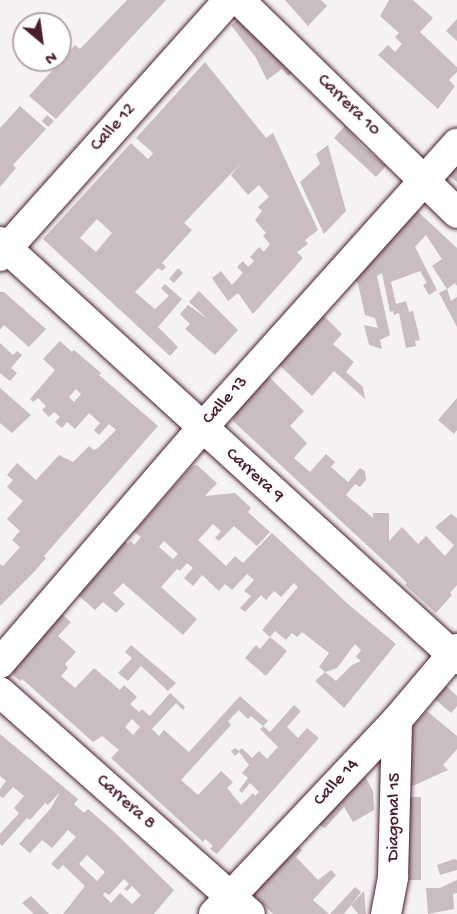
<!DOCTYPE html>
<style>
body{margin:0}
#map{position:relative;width:457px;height:914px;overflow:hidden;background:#f4f2f2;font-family:"Gochi Hand",sans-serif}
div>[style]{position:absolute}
.building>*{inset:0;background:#cabdc1;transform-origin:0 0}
.roads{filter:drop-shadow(0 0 2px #4a1f2b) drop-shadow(0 0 2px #4a1f2b)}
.minor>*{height:30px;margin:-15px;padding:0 15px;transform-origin:15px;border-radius:15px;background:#fff}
span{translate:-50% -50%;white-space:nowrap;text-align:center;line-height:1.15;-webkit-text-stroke:5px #fff;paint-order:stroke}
.street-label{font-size:18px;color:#4a1f2b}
.north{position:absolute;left:12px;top:12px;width:60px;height:60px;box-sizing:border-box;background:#fff;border:2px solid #b7a5aa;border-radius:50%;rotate:151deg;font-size:16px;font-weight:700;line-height:24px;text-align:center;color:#4a1f2b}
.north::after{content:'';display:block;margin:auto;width:21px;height:27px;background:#4a1f2b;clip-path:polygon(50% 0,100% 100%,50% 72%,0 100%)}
</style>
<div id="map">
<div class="building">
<div style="clip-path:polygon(127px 0,166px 0,56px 119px,29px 96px,75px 45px,80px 49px)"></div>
<div style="clip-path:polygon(285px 0,321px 0,327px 6px,308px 26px)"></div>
<div style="clip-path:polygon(389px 0,413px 0,433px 18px,420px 32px,457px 67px,457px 72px,449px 80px,455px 86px,438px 109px,378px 55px,388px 45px,395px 52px,402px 44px,395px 37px,399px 33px,380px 16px)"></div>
<div style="clip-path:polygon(249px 12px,293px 73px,288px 76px,282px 69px,267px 80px,256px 58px,231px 25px)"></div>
<div style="clip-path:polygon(457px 19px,457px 41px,446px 31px)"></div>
<div style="clip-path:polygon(evenodd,205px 62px,266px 138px,273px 133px,318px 230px,305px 240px,308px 244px,297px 252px,303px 258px,253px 314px,238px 293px,228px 301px,212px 278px,221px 271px,232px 285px,243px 273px,237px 267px,243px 261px,248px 267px,254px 261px,250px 257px,259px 247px,264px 252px,270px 244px,263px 236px,266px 233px,255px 220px,262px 211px,258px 207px,269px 197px,259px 185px,248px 195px,231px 175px,241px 163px,184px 223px,192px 230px,162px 263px,166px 267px,162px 271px,158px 268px,135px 292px,155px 309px,169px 296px,161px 288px,165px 284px,182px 299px,158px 327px,178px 347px,170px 356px,43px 239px,131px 143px,148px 159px,153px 153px,136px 138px,205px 62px,97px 219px,112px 233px,96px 252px,80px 238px,97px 219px)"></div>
<div style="clip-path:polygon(20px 106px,46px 129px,13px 165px,16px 168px,0 187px,0 128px)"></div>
<div style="left:47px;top:115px;width:9px;height:8px;rotate:41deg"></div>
<div style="clip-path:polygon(345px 126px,362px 146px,386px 166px,376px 177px,334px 138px)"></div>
<div style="clip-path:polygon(328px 145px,346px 211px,324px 234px,300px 182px,320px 164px,316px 154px)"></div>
<div style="clip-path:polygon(457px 164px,457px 182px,448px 175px)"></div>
<div style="clip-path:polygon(415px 209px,457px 248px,457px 286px,455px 283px,447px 289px,432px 266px,442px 259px,426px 235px,415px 247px,437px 290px,429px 295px,423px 285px,427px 283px,420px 271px,391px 282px,396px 304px,406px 301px,409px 312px,413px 311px,420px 340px,415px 341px,416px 346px,406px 348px,399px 313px,394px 315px,393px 311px,390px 312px,382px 273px,377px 276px,390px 335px,380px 340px,382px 349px,369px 345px,364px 325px,378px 328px,375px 318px,365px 315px,358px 283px,353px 279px)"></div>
<div style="clip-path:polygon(178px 268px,183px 273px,174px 283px,169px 279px)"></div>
<div style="clip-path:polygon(447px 289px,451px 301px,457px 297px,457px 327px,439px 293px)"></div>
<div style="clip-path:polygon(199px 291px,238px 330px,215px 355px,185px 329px,190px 324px,180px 314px,188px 305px,209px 320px,189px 302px)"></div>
<div style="clip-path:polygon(0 292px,4px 292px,46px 329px,29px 347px,4px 325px,0 330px)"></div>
<div style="clip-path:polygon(322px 314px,342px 334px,333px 344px,354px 362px,346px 372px,363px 387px,365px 399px,334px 371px,312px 396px,276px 362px)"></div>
<div style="clip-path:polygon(evenodd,60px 341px,72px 352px,74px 350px,101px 373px,99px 375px,158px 426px,44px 556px,46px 558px,35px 571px,0 606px,0 564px,3px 566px,20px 547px,12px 540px,20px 531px,7px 519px,23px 501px,7px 487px,13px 480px,7px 475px,17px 463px,36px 480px,59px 455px,73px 462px,89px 446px,94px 450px,98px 448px,116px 430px,109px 424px,99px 435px,94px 430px,100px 423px,89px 413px,75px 429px,67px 422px,62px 428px,55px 422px,60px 417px,54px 412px,49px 417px,42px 410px,46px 406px,38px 398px,33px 402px,30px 399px,55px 370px,43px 359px,60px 341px,76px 389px,81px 394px,74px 402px,69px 397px,76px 389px)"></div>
<div style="clip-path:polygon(0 343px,13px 355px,17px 351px,22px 355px,11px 368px,17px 373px,10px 381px,0 373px)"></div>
<div style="clip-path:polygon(268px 376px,304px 411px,290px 426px,307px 443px,294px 458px,310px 472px,326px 454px,335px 462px,331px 467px,348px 482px,360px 468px,365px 471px,366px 480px,360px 487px,355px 484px,346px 495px,373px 518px,373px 513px,389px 513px,389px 541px,402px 527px,418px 544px,426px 536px,445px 556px,454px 545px,435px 527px,451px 514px,457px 518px,457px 585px,450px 593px,452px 595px,436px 613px,405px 585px,407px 583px,397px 573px,233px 421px,233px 414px)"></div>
<div style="clip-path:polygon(0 388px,31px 415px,12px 433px,0 423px)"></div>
<div style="clip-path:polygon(457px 398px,457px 430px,454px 434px,438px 420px)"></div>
<div style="clip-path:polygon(evenodd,197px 465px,217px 483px,205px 496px,235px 493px,251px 508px,248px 512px,270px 532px,257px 546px,234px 526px,219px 541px,215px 538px,221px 531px,213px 524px,198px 540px,226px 566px,235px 556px,243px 563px,272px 533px,349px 605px,396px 644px,344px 708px,315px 681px,325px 672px,319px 667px,329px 653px,302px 632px,297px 637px,292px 633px,286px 640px,275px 631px,270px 637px,287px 651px,266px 676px,245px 658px,256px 645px,260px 649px,270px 637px,262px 630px,298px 587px,294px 583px,281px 597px,274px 591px,266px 600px,261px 595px,245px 612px,240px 608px,251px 596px,244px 591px,254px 580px,247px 574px,232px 590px,225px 584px,219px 591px,202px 575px,193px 586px,184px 578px,193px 568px,187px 563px,180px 571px,177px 569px,161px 587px,197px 619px,183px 635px,123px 583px,113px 593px,125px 604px,116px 613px,103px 602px,95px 610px,78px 595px,125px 541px,128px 544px,131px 541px,134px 545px,141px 537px,134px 532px,192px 466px,197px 465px,164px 541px,178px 554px,173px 559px,159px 547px,164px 541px,197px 465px,355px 644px,361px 650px,356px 657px,361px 661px,352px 665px,336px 681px,325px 672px,337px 668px,355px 644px)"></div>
<div style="clip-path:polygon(evenodd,58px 611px,71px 622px,58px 636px,76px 652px,65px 664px,68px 668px,61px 676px,75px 688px,94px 668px,120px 690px,124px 685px,137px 697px,130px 704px,139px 712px,142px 709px,150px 716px,170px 693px,185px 707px,183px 710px,176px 703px,152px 729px,159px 736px,164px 730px,189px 752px,240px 696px,268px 721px,263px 726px,270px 732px,294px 705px,301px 711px,287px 727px,298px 738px,307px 728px,319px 738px,217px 854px,210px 849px,213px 846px,209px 842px,205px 839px,203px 842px,111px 758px,119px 750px,102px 736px,93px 742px,22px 679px,20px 681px,12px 674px,14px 672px,10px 672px,58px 611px,239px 710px,248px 719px,251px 716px,263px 726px,260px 729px,278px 747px,267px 759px,259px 751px,252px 758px,242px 748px,239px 751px,235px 748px,231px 751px,235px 756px,239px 752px,249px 765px,242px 773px,248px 778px,239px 790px,242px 793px,250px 783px,259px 792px,255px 796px,253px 793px,241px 805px,227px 788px,233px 782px,221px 771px,198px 795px,181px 780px,231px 725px,228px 721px,239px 710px,58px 611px,132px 719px,140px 727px,133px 735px,125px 727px,132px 719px)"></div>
<div style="clip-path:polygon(131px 645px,176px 683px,168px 691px,141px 666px,128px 681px,118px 673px,132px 658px,125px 652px)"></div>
<div style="clip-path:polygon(442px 682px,457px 696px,457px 706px,451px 713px,430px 695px)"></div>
<div style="clip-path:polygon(427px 711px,457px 736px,457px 749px,443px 765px,448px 770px,408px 788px,401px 739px)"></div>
<div style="clip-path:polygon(evenodd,0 734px,78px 799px,74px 804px,84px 813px,88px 809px,111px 829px,174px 890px,154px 914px,63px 914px,85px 886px,63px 865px,58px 870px,51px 864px,76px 837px,68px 830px,52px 848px,42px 840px,30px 853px,19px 844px,51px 808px,60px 792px,48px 805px,45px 803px,30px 820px,27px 818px,2px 846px,0 844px,0 834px,19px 813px,14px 808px,24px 796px,13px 787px,3px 798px,0 796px,0 789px,6px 781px,0 776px,0 734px,87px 855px,105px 872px,97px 881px,79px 864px,87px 855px,0 734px,124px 879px,129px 884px,124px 889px,127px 891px,132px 886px,141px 895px,132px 904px,120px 893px,111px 903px,103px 895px,105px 892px,109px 895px,124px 879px)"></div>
<div style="clip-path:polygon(360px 767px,373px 791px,374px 810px,353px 822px,344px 807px,325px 828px,312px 821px)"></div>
<div style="left:406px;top:797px;width:15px;height:83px"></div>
<div style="clip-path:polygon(293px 842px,302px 850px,296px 857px,318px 880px,331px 870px,336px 875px,313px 900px,329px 914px,273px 914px,249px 891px)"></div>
<div style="clip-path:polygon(454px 859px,457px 860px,457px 870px,440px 875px,437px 865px)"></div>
<div style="clip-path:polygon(457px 880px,457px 893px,453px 894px,454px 909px,428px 914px,426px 888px,440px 888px)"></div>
<div style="clip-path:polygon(355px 887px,361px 892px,344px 914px,330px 914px)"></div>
<div style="clip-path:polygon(364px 891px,366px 914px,358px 914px,351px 905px)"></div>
<div style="clip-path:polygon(31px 896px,49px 914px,34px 914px,22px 903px)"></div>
</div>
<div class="roads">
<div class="minor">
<div style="left:239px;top:0;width:305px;rotate:44.3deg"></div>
<div style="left:0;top:242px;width:619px;rotate:42.38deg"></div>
<div style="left:0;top:256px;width:343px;rotate:-48.2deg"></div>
<div style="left:0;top:663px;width:310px;rotate:-49.3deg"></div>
<div style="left:202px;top:428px;width:382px;rotate:-48.1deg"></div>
<div style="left:0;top:692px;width:334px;rotate:41.6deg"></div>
<div style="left:214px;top:914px;width:267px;rotate:-46.7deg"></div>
<div style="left:397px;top:720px;width:93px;rotate:-49.8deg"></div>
<div style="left:386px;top:914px;width:38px;rotate:-79deg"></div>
<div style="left:393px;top:877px;width:157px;rotate:-88.5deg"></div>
</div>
</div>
<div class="street-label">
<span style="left:348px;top:106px;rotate:44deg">Carrera 10</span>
<span style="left:114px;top:128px;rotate:-48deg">Calle 12</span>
<span style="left:226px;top:401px;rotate:-48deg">Calle 13</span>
<span style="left:254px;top:476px;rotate:42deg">Carrera 9</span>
<span style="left:337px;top:783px;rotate:-47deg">Calle 14</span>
<span style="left:125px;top:803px;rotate:42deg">Carrera 8</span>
<span style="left:395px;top:817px;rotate:-89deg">Diagonal 15</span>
</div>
<div class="north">N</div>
</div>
